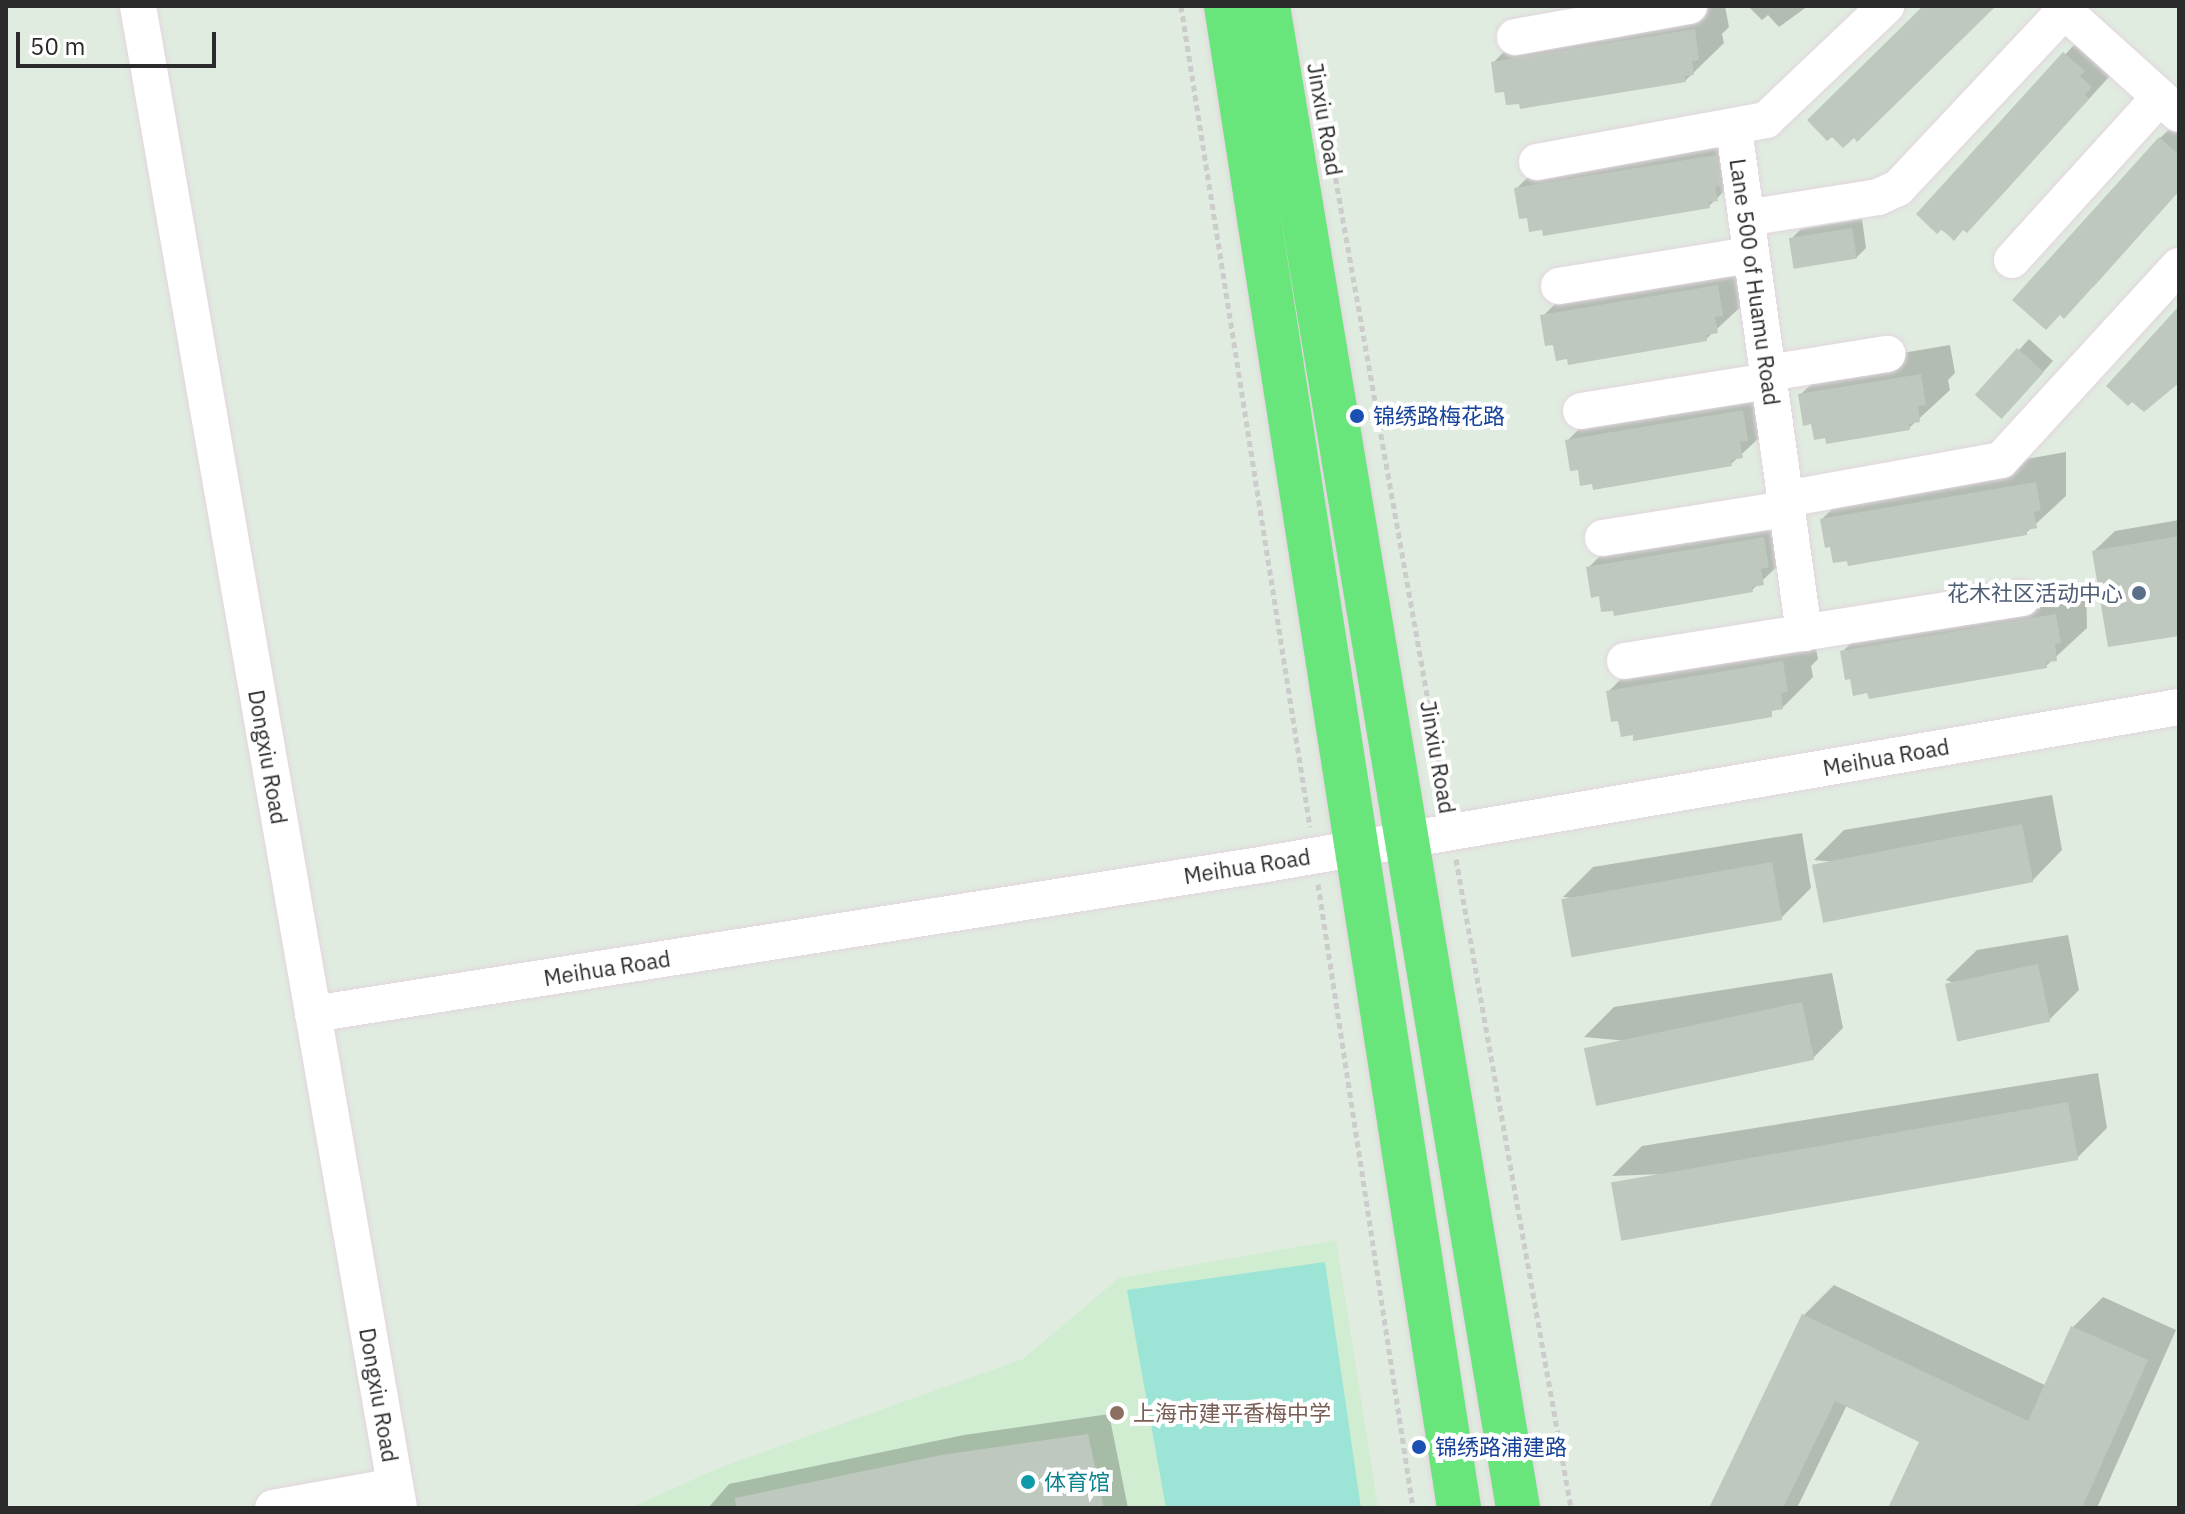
<!DOCTYPE html>
<meta charset="utf-8">
<style>
body{margin:0}
#map{position:relative;width:2185px;height:1514px;overflow:hidden;background:#e0ecdf;font-family:"IBM Plex Sans","Noto Sans SC",sans-serif}
div>[style]{position:absolute}
.education>*{inset:0;background:#d0ecd1}
.pitch>*{inset:0;background:#9ce5d6}
.shadow>*{inset:0;background:#0003}
.building>*{inset:0;background:#bec8be;transform-origin:0 0}
.path>*{height:5px;margin-top:-2.5px;transform-origin:0;background:repeating-linear-gradient(90deg,#ccc 0 6px,transparent 0 10px)}
.roads{filter:drop-shadow(0 0 2px #e3d4e0) drop-shadow(0 0 2px #e3d4e0)}
.minor>*{height:36px;margin:-18px;padding:0 18px;transform-origin:18px;border-radius:18px;background:#fff}
.major>*{height:44px;margin:-22px;padding:0 22px;transform-origin:22px;border-radius:22px;background:#69e67b}
.dots>*{width:22px;height:22px;translate:-50% -50%;box-sizing:border-box;border:4px solid #fff;border-radius:50%}
span{translate:-50% -50%;white-space:nowrap;text-align:center;line-height:1.15;-webkit-text-stroke:8px #fff;paint-order:stroke}
.street-label{font-size:22px;color:#2b2b2b}
.transit-label{font-size:22px;color:#164399}
.left{translate:0 -50%;text-align:left}
.service-label{font-size:22px;color:#4e5e75}
.right{translate:-100% -50%;text-align:right}
.education-label{font-size:22px;color:#785e54}
.culture-label{font-size:22px;color:#0d838f}
.frame{position:absolute;inset:0;border:8px solid #2b2b2b;pointer-events:none}
.scale{position:absolute;left:16px;top:32px;width:200px;height:36px;box-sizing:border-box;border:4px solid #2b2b2b;border-top:0;padding-left:10px;font-size:24px;line-height:28px;white-space:nowrap;color:#2b2b2b;-webkit-text-stroke:6px #fff;paint-order:stroke}
</style>
<div id="map">
<div class="education">
<div style="clip-path:polygon(1336px 1240px,1378px 1508px,630px 1508px,719px 1468px,1023px 1359px,1119px 1278px)"></div>
</div>
<div class="pitch">
<div style="clip-path:polygon(1325px 1262px,1361px 1508px,1166px 1508px,1127px 1290px)"></div>
</div>
<div class="shadow">
<div style="clip-path:polygon(1685px 6px,1725px 6px,1729px 27px,1722px 34px,1724px 43px,1686px 80px,1521px 101px,1505px 89px,1493px 63px,1523px 32px)"></div>
<div style="clip-path:polygon(1748px 6px,1808px 6px,1779px 27px,1768px 15px,1762px 20px)"></div>
<div style="clip-path:polygon(2094px 23px,2118px 67px,1997px 200px,1953px 238px,1919px 214px)"></div>
<div style="clip-path:polygon(2179px 120px,2179px 191px,2094px 286px,2060px 313px,2160px 138px)"></div>
<div style="clip-path:polygon(1746px 126px,1747px 169px,1709px 206px,1544px 228px,1528px 216px,1516px 189px,1546px 159px)"></div>
<div style="clip-path:polygon(1862px 219px,1866px 248px,1856px 258px,1791px 239px,1801px 229px)"></div>
<div style="clip-path:polygon(1748px 256px,1747px 301px,1706px 339px,1555px 343px,1543px 316px,1573px 286px)"></div>
<div style="clip-path:polygon(2029px 339px,2053px 361px,2011px 407px,1978px 395px)"></div>
<div style="clip-path:polygon(1950px 345px,1955px 373px,1948px 380px,1950px 390px,1909px 428px,1812px 422px,1800px 395px,1831px 365px)"></div>
<div style="clip-path:polygon(1772px 381px,1772px 426px,1731px 464px,1593px 482px,1579px 468px,1567px 441px,1597px 411px)"></div>
<div style="clip-path:polygon(2066px 452px,2066px 496px,2026px 533px,1822px 519px,1852px 489px)"></div>
<div style="clip-path:polygon(1794px 507px,1793px 552px,1752px 590px,1588px 568px,1619px 537px)"></div>
<div style="clip-path:polygon(2179px 520px,2179px 634px,2094px 551px,2115px 531px)"></div>
<div style="clip-path:polygon(2086px 585px,2087px 628px,2046px 666px,1842px 652px,1872px 622px)"></div>
<div style="clip-path:polygon(1813px 632px,1818px 659px,1811px 666px,1813px 677px,1782px 708px,1634px 733px,1620px 719px,1608px 692px,1638px 662px)"></div>
<div style="clip-path:polygon(2052px 795px,2062px 850px,2032px 881px,1814px 860px,1844px 830px)"></div>
<div style="clip-path:polygon(1802px 833px,1811px 888px,1781px 918px,1563px 897px,1593px 867px)"></div>
<div style="clip-path:polygon(2068px 935px,2079px 990px,2049px 1020px,1946px 980px,1977px 950px)"></div>
<div style="clip-path:polygon(1832px 973px,1843px 1028px,1813px 1058px,1584px 1037px,1614px 1007px)"></div>
<div style="clip-path:polygon(2098px 1073px,2107px 1128px,2077px 1158px,1612px 1176px,1642px 1146px)"></div>
<div style="clip-path:polygon(1834px 1285px,2047px 1386px,2073px 1327px,2103px 1297px,2176px 1330px,2097px 1508px,1890px 1508px,1922px 1441px,1847px 1405px,1797px 1508px,1711px 1508px,1804px 1315px)"></div>
<div style="clip-path:polygon(1109px 1414px,1128px 1508px,708px 1508px,729px 1484px,964px 1435px)"></div>
</div>
<div class="building">
<div style="clip-path:polygon(1923px 6px,1996px 6px,1857px 142px,1854px 138px,1843px 148px,1832px 137px,1827px 141px,1807px 120px)"></div>
<div style="clip-path:polygon(1695px 29px,1699px 60px,1692px 61px,1694px 75px,1685px 76px,1686px 82px,1520px 109px,1519px 104px,1506px 105px,1504px 92px,1495px 93px,1491px 62px)"></div>
<div style="clip-path:polygon(2063px 52px,2085px 71px,2080px 76px,2092px 87px,2085px 95px,2089px 99px,1967px 233px,1963px 230px,1954px 241px,1942px 229px,1937px 234px,1916px 214px)"></div>
<div style="clip-path:polygon(2159px 137px,2179px 155px,2179px 191px,2064px 319px,2060px 315px,2046px 330px,2012px 300px)"></div>
<div style="clip-path:polygon(1716px 155px,1721px 186px,1715px 187px,1718px 201px,1709px 202px,1710px 208px,1543px 236px,1542px 230px,1529px 232px,1527px 218px,1519px 219px,1514px 188px)"></div>
<div style="left:1852px;top:228px;width:31px;height:64px;rotate:81deg"></div>
<div style="clip-path:polygon(1718px 285px,1723px 316px,1715px 317px,1718px 333px,1706px 335px,1707px 341px,1568px 365px,1567px 359px,1556px 361px,1553px 345px,1545px 346px,1540px 315px)"></div>
<div style="clip-path:polygon(2179px 306px,2179px 383px,2144px 412px,2132px 402px,2128px 406px,2106px 386px)"></div>
<div style="left:2017px;top:348px;width:36px;height:63px;rotate:42deg"></div>
<div style="clip-path:polygon(1921px 374px,1926px 405px,1918px 406px,1920px 422px,1909px 424px,1910px 430px,1826px 444px,1825px 438px,1814px 440px,1811px 424px,1803px 426px,1798px 394px)"></div>
<div style="clip-path:polygon(1743px 410px,1748px 441px,1740px 442px,1743px 458px,1731px 460px,1732px 466px,1593px 490px,1592px 484px,1580px 486px,1578px 470px,1570px 471px,1565px 440px)"></div>
<div style="clip-path:polygon(2036px 482px,2041px 511px,2034px 512px,2037px 528px,2027px 530px,2027px 535px,1848px 566px,1847px 561px,1833px 563px,1830px 547px,1825px 548px,1820px 519px)"></div>
<div style="clip-path:polygon(2179px 536px,2179px 636px,2108px 647px,2092px 551px)"></div>
<div style="clip-path:polygon(1764px 537px,1769px 567px,1761px 569px,1764px 585px,1752px 587px,1753px 592px,1614px 616px,1613px 611px,1601px 612px,1599px 596px,1591px 598px,1586px 567px)"></div>
<div style="clip-path:polygon(2056px 614px,2061px 643px,2055px 644px,2057px 661px,2047px 662px,2047px 668px,1869px 699px,1867px 693px,1853px 696px,1850px 679px,1845px 680px,1840px 651px)"></div>
<div style="clip-path:polygon(1783px 661px,1788px 692px,1781px 693px,1783px 709px,1772px 711px,1772px 717px,1633px 741px,1633px 735px,1621px 737px,1618px 721px,1611px 722px,1606px 691px)"></div>
<div style="left:2022px;top:824px;width:59px;height:214px;rotate:79deg"></div>
<div style="left:1772px;top:862px;width:59px;height:214px;rotate:80deg"></div>
<div style="left:2038px;top:964px;width:59px;height:95px;rotate:78deg"></div>
<div style="left:1802px;top:1002px;width:59px;height:223px;rotate:78deg"></div>
<div style="left:2068px;top:1102px;width:59px;height:464px;rotate:80deg"></div>
<div style="clip-path:polygon(1802px 1314px,2028px 1421px,2071px 1326px,2148px 1360px,2082px 1508px,1888px 1508px,1919px 1442px,1835px 1401px,1783px 1508px,1709px 1508px)"></div>
<div style="clip-path:polygon(1088px 1434px,1104px 1508px,736px 1508px,735px 1498px,941px 1455px)"></div>
</div>
<div class="path">
<div style="left:1181px;top:6px;width:831px;rotate:81.07deg"></div>
<div style="left:1332px;top:158px;width:654px;rotate:79.96deg"></div>
<div style="left:1456px;top:859px;width:659px;rotate:79.95deg"></div>
<div style="left:1318px;top:884px;width:631px;rotate:81.34deg"></div>
</div>
<div class="roads">
<div class="minor">
<div style="left:138px;top:6px;width:1525px;rotate:80.14deg"></div>
<div style="left:2059px;top:6px;width:161px;rotate:42deg"></div>
<div style="left:1515px;top:37px;width:177px;rotate:-10.1deg"></div>
<div style="left:1734px;top:129px;width:509px;rotate:82.09deg"></div>
<div style="left:1537px;top:162px;width:233px;rotate:-10.4deg"></div>
<div style="left:1766px;top:120px;width:166px;rotate:-43.5deg"></div>
<div style="left:1746px;top:218px;width:134px;rotate:-9deg"></div>
<div style="left:1878px;top:197px;width:22px;rotate:-24deg"></div>
<div style="left:1898px;top:188px;width:243px;rotate:-46.8deg"></div>
<div style="left:2012px;top:260px;width:220px;rotate:-47.8deg"></div>
<div style="left:1559px;top:286px;width:194px;rotate:-9.2deg"></div>
<div style="left:1768px;top:373px;width:121px;rotate:-9.1deg"></div>
<div style="left:1581px;top:411px;width:190px;rotate:-9.1deg"></div>
<div style="left:1785px;top:499px;width:219px;rotate:-10.2deg"></div>
<div style="left:2001px;top:460px;width:263px;rotate:-47.5deg"></div>
<div style="left:1603px;top:538px;width:186px;rotate:-9deg"></div>
<div style="left:1625px;top:661px;width:402px;rotate:-9deg"></div>
<div style="left:313px;top:1014px;width:965px;rotate:-8.94deg"></div>
<div style="left:1266px;top:864px;width:926px;rotate:-9.76deg"></div>
<div style="left:273px;top:1508px;width:124px;rotate:-10.2deg"></div>
</div>
<div class="major">
<div style="left:1226px;top:6px;width:1520px;rotate:81.18deg"></div>
<div style="left:1268px;top:6px;width:1523px;rotate:80.55deg"></div>
</div>
</div>
<div class="dots">
<div style="left:1357px;top:416px;background:#1a4fb4"></div>
<div style="left:2139px;top:593px;background:#5c6f8a"></div>
<div style="left:1117px;top:1413px;background:#8d6e63"></div>
<div style="left:1419px;top:1447px;background:#1a4fb4"></div>
<div style="left:1028px;top:1482px;background:#0f9aa8"></div>
</div>
<div class="street-label">
<span style="left:1325px;top:119px;rotate:80deg">Jinxiu Road</span>
<span style="left:1755px;top:282px;rotate:82deg">Lane 500 of Huamu Road</span>
<span style="left:268px;top:757px;rotate:80deg">Dongxiu Road</span>
<span style="left:1438px;top:757px;rotate:80deg">Jinxiu Road</span>
<span style="left:1886px;top:757px;rotate:-10deg">Meihua Road</span>
<span style="left:1247px;top:866px;rotate:-9deg">Meihua Road</span>
<span style="left:607px;top:968px;rotate:-9deg">Meihua Road</span>
<span style="left:379px;top:1395px;rotate:80deg">Dongxiu Road</span>
</div>
<div class="transit-label">
<span class="left" style="left:1373px;top:416px">锦绣路梅花路</span>
<span class="left" style="left:1435px;top:1447px">锦绣路浦建路</span>
</div>
<div class="service-label">
<span class="right" style="left:2123px;top:593px">花木社区活动中心</span>
</div>
<div class="education-label">
<span class="left" style="left:1133px;top:1413px">上海市建平香梅中学</span>
</div>
<div class="culture-label">
<span class="left" style="left:1044px;top:1482px">体育馆</span>
</div>
<div class="frame"></div>
<div class="scale">50 m</div>
</div>
